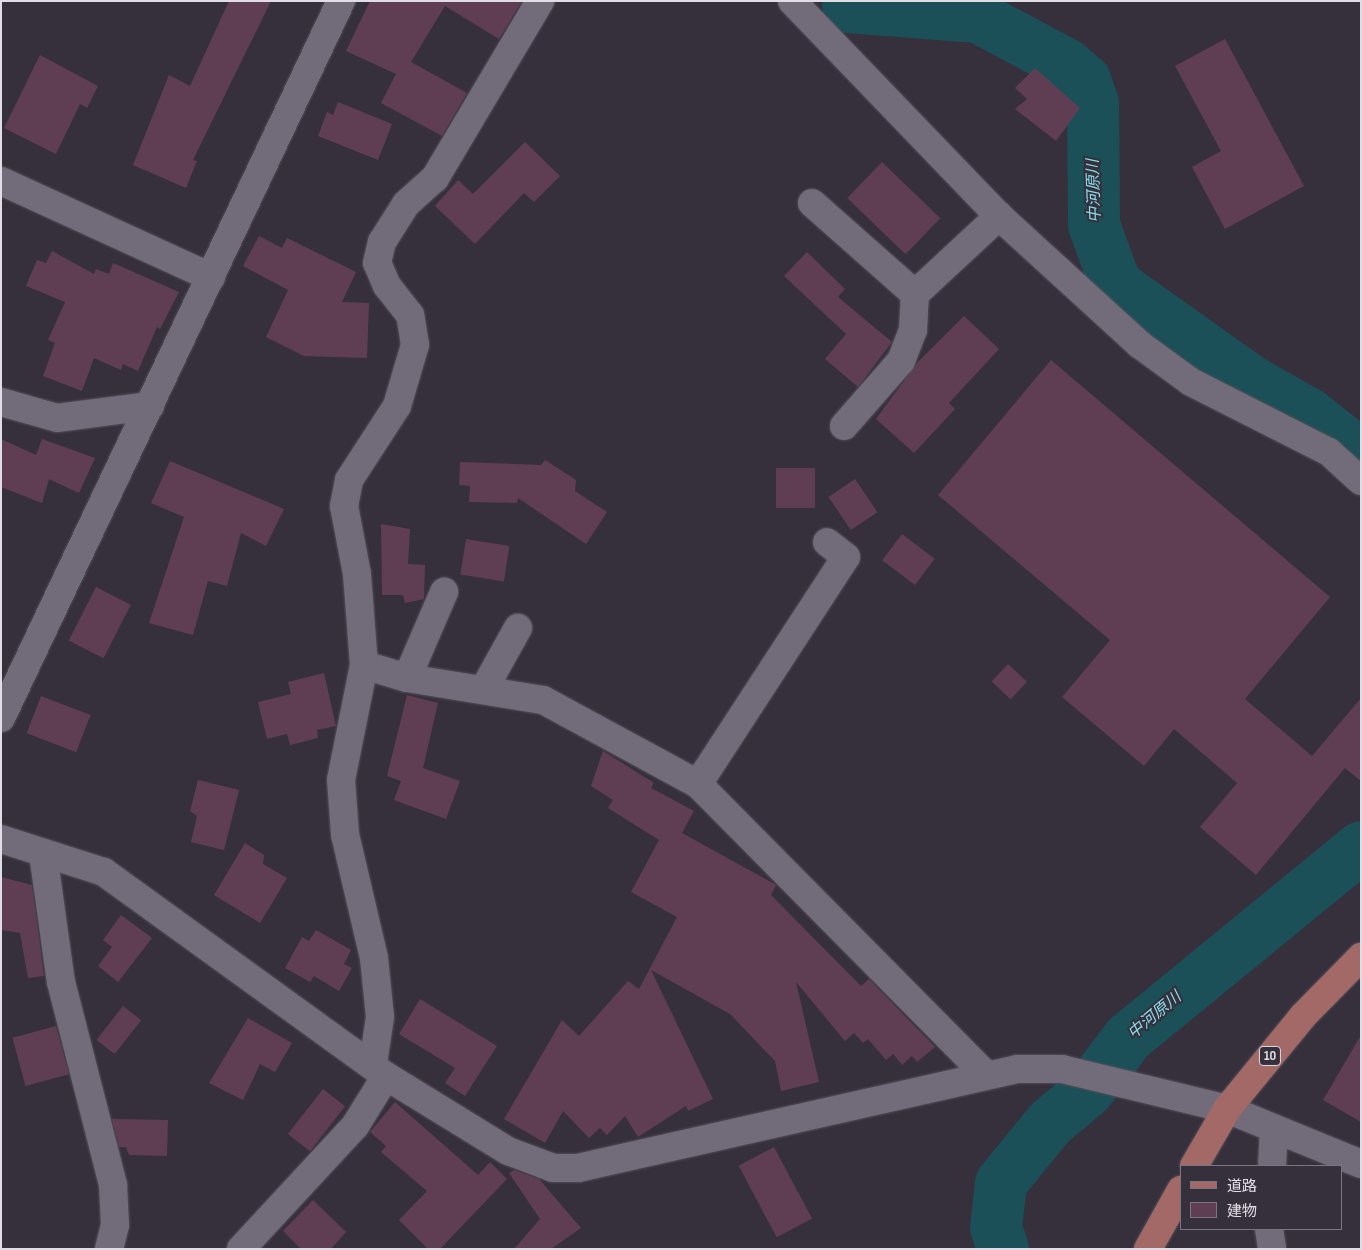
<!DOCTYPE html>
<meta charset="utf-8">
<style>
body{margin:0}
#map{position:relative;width:1362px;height:1250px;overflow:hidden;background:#36303c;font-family:"Sofia Sans Condensed","Noto Sans JP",sans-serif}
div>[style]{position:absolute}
.river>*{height:52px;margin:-26px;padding:0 26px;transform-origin:26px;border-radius:26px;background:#1b5058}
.building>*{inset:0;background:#5f3e53;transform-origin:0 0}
.roads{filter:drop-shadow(0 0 1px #544f5a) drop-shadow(0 0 1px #544f5a)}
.minor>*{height:28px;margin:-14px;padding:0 14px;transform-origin:14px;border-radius:14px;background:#726b79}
.major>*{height:28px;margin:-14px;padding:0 14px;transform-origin:14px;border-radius:14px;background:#a36966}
span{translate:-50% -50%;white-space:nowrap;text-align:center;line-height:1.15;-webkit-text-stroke:4px #36303c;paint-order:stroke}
.shield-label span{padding:1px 4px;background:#36303c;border:1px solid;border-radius:4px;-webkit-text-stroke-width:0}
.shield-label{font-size:14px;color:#e1dde6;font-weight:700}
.water-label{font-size:16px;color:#87deed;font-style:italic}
.frame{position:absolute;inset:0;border:2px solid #e1dde6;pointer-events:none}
.legend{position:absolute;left:1180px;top:1165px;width:162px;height:65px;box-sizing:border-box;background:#36303c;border:1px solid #7a7580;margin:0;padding:6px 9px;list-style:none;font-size:15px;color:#e1dde6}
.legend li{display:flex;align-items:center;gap:10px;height:25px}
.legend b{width:25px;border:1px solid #7a7580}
</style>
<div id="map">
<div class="river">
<div style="left:848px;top:7px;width:130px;rotate:4.4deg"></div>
<div style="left:978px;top:17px;width:100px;rotate:28.1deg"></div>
<div style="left:1066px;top:64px;width:25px;rotate:40deg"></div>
<div style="left:1085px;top:80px;width:24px;rotate:71deg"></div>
<div style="left:1093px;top:103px;width:122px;rotate:89.5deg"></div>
<div style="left:1094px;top:225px;width:64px;rotate:69.9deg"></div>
<div style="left:1116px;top:285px;width:166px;rotate:35.4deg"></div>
<div style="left:1251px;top:381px;width:67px;rotate:29.6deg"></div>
<div style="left:1309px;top:414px;width:66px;rotate:38.3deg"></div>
<div style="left:1003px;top:1249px;width:22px;rotate:-108deg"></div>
<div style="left:996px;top:1228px;width:45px;rotate:-83.7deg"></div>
<div style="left:1001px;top:1183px;width:77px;rotate:-50.8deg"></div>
<div style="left:1050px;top:1123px;width:50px;rotate:-40.1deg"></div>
<div style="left:1088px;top:1091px;width:66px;rotate:-53deg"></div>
<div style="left:1128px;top:1038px;width:301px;rotate:-39.3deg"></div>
</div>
<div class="building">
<div style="clip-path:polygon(229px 1px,271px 1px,193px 160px,197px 161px,186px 188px,133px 165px,169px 75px,190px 86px)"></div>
<div style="clip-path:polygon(370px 1px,522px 1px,499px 39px,445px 6px,411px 62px,467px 93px,442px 136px,381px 103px,396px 74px,346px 51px)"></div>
<div style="clip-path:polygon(1225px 39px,1304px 186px,1225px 229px,1192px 167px,1221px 151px,1175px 66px)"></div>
<div style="clip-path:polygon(40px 55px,98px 86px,87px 108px,80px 104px,56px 154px,4px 128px)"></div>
<div style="clip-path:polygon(1035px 68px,1080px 108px,1056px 141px,1015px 109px,1027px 99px,1015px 88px)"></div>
<div style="clip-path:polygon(338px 102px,392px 124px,378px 160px,318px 136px,327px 112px,333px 115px)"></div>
<div style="clip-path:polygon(525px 142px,560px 176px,534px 202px,524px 193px,475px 244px,435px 206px,458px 180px,473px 194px)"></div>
<div style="left:882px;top:162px;width:81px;height:50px;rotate:44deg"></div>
<div style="clip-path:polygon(259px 236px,282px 248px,287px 238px,356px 272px,342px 302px,369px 303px,367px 358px,304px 356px,266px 337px,288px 290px,243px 266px)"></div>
<div style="clip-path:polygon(52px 251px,94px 274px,96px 269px,109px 274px,113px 263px,179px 292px,160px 329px,157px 327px,138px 371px,123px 364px,121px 370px,94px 358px,82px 391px,43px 376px,55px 343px,48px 340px,65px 302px,26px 286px,37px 260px,46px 263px)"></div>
<div style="clip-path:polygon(807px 252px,845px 289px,838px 297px,892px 342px,858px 387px,825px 359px,846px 334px,784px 276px)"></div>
<div style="clip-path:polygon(964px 316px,999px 349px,949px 403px,955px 409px,914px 453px,876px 419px,917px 363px)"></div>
<div style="clip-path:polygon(1051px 360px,1330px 597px,1245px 699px,1312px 756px,1361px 698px,1361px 781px,1345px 768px,1256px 875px,1200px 827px,1237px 783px,1174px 729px,1144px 766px,1062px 697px,1110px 640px,938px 495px)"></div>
<div style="clip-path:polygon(1px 439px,36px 455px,42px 439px,95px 458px,79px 493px,49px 479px,42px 503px,1px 487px)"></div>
<div style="clip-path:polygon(545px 460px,576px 480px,575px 491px,607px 512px,586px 544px,518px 498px,517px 503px,469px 502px,470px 486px,459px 485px,460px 462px,541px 465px)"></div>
<div style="clip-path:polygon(170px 461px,284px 509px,266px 546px,241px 533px,227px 586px,208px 581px,193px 635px,149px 623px,184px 517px,151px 503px)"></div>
<div style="left:776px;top:468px;width:39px;height:40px"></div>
<div style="left:855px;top:479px;width:40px;height:32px;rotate:56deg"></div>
<div style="clip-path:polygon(381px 524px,410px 529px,408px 564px,425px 565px,424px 599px,405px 603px,403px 595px,382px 595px)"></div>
<div style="left:902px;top:534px;width:41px;height:33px;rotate:37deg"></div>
<div style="left:466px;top:539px;width:44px;height:36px;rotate:9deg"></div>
<div style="left:96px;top:587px;width:39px;height:60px;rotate:27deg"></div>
<div style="left:1008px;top:664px;width:26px;height:24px;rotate:43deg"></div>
<div style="clip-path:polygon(324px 673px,336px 726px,317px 730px,318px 738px,290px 745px,287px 734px,267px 739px,258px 702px,291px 694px,288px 682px)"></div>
<div style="clip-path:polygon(407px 695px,438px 703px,423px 768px,460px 781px,446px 819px,394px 800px,401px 781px,387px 776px)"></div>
<div style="left:41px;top:696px;width:53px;height:40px;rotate:21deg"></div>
<div style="clip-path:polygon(603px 751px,654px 783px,651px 788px,694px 811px,682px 833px,776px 885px,771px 895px,861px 986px,869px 979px,935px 1047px,917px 1062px,912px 1056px,902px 1065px,893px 1054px,886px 1060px,868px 1039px,863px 1043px,854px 1033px,845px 1041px,796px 982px,819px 1082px,781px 1091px,775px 1061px,730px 1014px,651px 970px,713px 1099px,688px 1111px,686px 1106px,638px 1137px,625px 1116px,607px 1135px,600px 1128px,589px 1138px,563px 1111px,545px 1143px,504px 1119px,562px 1020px,579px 1036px,628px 981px,639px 989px,677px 917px,631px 892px,659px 840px,608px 808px,613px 800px,591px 786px)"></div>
<div style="clip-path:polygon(198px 780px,239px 790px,224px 850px,191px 842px,197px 816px,190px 811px)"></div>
<div style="clip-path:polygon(245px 843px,264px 855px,263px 864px,287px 878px,260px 923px,214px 895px)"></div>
<div style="clip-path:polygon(1px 877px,32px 885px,44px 976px,28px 978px,20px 933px,1px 930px)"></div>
<div style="clip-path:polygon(121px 915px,152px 938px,118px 982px,98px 966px,112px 947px,103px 940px)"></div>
<div style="clip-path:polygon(316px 930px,351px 950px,344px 964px,352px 968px,339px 991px,314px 976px,310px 982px,285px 968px,302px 937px,309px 941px)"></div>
<div style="clip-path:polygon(420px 999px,497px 1046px,465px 1096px,445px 1083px,455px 1068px,399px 1034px)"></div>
<div style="left:123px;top:1006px;width:23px;height:43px;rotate:38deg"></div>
<div style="clip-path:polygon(248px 1018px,292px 1043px,275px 1072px,260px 1064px,243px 1100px,209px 1083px)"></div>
<div style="left:56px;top:1026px;width:50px;height:45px;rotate:75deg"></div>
<div style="clip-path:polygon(1361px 1035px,1361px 1122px,1323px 1100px)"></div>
<div style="left:323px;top:1089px;width:28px;height:57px;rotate:38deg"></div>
<div style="clip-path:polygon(395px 1102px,478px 1175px,490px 1162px,507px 1179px,440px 1249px,428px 1249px,399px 1220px,427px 1191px,381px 1152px,386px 1146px,370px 1132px)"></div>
<div style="clip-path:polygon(112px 1119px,168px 1120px,167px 1156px,129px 1155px,126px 1147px,119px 1147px)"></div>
<div style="left:774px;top:1147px;width:81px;height:40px;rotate:62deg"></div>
<div style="clip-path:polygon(514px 1170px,539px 1179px,581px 1228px,551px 1249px,514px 1249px,540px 1219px,509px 1173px)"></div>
<div style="clip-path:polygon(313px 1200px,346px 1232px,331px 1249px,301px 1249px,283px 1231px)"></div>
</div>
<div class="roads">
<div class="minor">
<div style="left:792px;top:1px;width:298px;rotate:46.1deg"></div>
<div style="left:999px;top:216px;width:190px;rotate:42.4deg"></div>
<div style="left:1139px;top:344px;width:64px;rotate:36.2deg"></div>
<div style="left:1191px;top:382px;width:155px;rotate:26.9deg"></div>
<div style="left:1329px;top:452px;width:43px;rotate:42.2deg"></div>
<div style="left:1px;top:181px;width:231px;rotate:24.6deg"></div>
<div style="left:812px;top:203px;width:137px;rotate:41.5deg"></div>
<div style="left:1px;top:402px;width:58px;rotate:15.9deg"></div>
<div style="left:57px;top:418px;width:94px;rotate:-7.4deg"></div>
<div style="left:844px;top:426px;width:86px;rotate:-48.8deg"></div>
<div style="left:901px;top:361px;width:33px;rotate:-69deg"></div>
<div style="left:913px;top:330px;width:36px;rotate:-87deg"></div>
<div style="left:915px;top:294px;width:115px;rotate:-42.9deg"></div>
<div style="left:364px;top:665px;width:45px;rotate:16.8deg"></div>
<div style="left:407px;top:678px;width:138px;rotate:9.2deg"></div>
<div style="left:543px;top:700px;width:176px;rotate:28.5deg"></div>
<div style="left:698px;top:784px;width:408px;rotate:45.3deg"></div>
<div style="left:407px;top:678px;width:94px;rotate:-66.7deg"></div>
<div style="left:484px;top:689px;width:70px;rotate:-60.9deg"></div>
<div style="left:1px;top:718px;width:794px;rotate:-64.63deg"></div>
<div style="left:698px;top:784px;width:271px;rotate:-56.9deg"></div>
<div style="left:846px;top:557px;width:24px;rotate:-142deg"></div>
<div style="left:1px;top:839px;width:108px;rotate:17.8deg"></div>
<div style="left:104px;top:872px;width:348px;rotate:35.9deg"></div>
<div style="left:386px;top:1076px;width:143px;rotate:31.6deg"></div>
<div style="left:508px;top:1151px;width:48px;rotate:20.7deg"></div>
<div style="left:553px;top:1168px;width:25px"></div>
<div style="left:578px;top:1168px;width:450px;rotate:-12.7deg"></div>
<div style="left:1017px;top:1069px;width:45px"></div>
<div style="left:1062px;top:1069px;width:170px;rotate:13.6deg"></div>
<div style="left:1227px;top:1109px;width:145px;rotate:22.3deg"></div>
<div style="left:43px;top:853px;width:130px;rotate:82.1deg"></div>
<div style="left:61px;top:982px;width:210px;rotate:75.6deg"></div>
<div style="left:113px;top:1185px;width:40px;rotate:87.1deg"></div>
<div style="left:115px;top:1225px;width:25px;rotate:104deg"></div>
<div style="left:373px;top:1064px;width:48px;rotate:-81.5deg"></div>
<div style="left:380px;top:1017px;width:59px;rotate:-95.8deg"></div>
<div style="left:374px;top:958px;width:127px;rotate:-103.2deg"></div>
<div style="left:345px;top:834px;width:54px;rotate:-94.2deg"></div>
<div style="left:341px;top:780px;width:117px;rotate:-78.7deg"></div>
<div style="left:364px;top:665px;width:91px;rotate:-94.4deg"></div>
<div style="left:357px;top:574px;width:69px;rotate:-100.8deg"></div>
<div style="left:344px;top:506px;width:26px;rotate:-79deg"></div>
<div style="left:349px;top:480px;width:88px;rotate:-57deg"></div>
<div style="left:397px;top:406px;width:64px;rotate:-73.6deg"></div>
<div style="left:415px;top:345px;width:30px;rotate:-99deg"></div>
<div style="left:410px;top:315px;width:37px;rotate:-128deg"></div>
<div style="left:387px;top:286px;width:25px;rotate:-113deg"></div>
<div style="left:377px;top:263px;width:22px;rotate:-77deg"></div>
<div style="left:382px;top:242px;width:45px;rotate:-57.7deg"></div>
<div style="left:406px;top:204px;width:39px;rotate:-42deg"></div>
<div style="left:435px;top:178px;width:206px;rotate:-59.3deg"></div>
<div style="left:1272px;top:1166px;width:37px;rotate:-87deg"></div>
<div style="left:1269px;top:1229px;width:20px;rotate:81deg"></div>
<div style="left:241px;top:1249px;width:168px;rotate:-47.2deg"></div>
<div style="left:355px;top:1126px;width:59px;rotate:-58.2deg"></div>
</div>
<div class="major">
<div style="left:1194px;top:1166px;width:66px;rotate:-59.9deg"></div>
<div style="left:1227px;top:1109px;width:120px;rotate:-50.7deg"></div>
<div style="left:1303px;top:1016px;width:83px;rotate:-45.5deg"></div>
<div style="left:1148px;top:1249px;width:68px;rotate:-60.8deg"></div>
</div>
</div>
<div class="shield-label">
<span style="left:1270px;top:1056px">10</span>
</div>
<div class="water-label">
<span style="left:1095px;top:191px;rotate:-92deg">中河原川</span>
<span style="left:1155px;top:1016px;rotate:-40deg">中河原川</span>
</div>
<div class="frame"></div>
<ul class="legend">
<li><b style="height:6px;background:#a36966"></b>道路</li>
<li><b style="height:14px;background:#5f3e53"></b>建物</li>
</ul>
</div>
